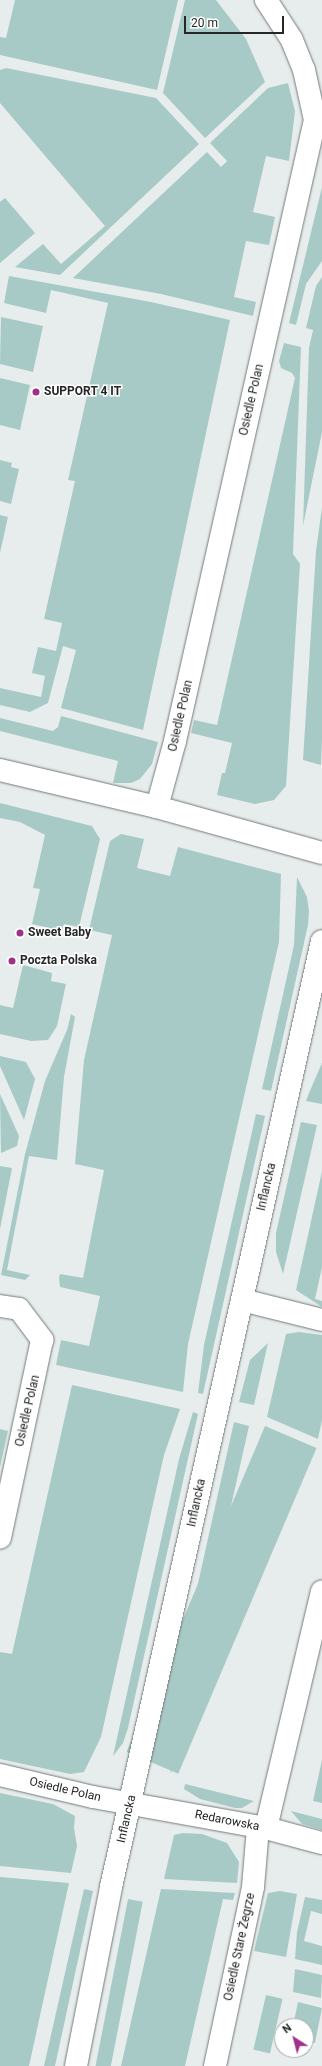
<!DOCTYPE html>
<meta charset="utf-8">
<style>
body{margin:0}
#map{position:relative;width:322px;height:2066px;overflow:hidden;background:#e7edec;font-family:Roboto,sans-serif}
div>[style]{position:absolute}
.green>*{inset:0;background:#a8cac6;transform-origin:0 0}
.roads{filter:drop-shadow(0 0 1px #747979) drop-shadow(0 0 1px #747979)}
.minor>*{height:22px;margin:-11px;padding:0 11px;transform-origin:11px;border-radius:11px;background:#fff}
.tertiary>*{height:22px;margin:-11px;padding:0 11px;transform-origin:11px;border-radius:11px;background:#fff}
.dots>*{width:11px;height:11px;translate:-50% -50%;box-sizing:border-box;border:2px solid #fff;border-radius:50%}
span{translate:-50% -50%;white-space:nowrap;text-align:center;line-height:1.15;-webkit-text-stroke:3px #fff;paint-order:stroke}
.poi-label{font-size:12px;color:#252727;font-weight:700}
.left{translate:0 -50%;text-align:left}
.street-label{font-size:12px;color:#252727}
.north{position:absolute;left:274px;top:2018px;width:40px;height:40px;box-sizing:border-box;background:#fff;border:1px solid #a8a9a9;border-radius:50%;rotate:324deg;font-size:11px;font-weight:700;line-height:16px;text-align:center;color:#252727}
.north::after{content:'';display:block;margin:auto;width:14px;height:18px;background:#a22f8a;clip-path:polygon(50% 0,100% 100%,50% 72%,0 100%)}
.scale{position:absolute;left:184px;top:16px;width:100px;height:18px;box-sizing:border-box;border:2px solid #252727;border-top:0;padding-left:5px;font-size:12px;line-height:14px;white-space:nowrap;color:#252727;-webkit-text-stroke:3px #fff;paint-order:stroke}
</style>
<div id="map">
<div class="green">
<div style="clip-path:polygon(15px 0,178px 0,157px 90px,0 55px,0 37px,6px 38px)"></div>
<div style="clip-path:polygon(185px 0,216px 0,246px 39px,265px 82px,205px 138px,163px 93px)"></div>
<div style="clip-path:polygon(6px 68px,156px 98px,199px 144px,60px 275px,15px 267px,43px 244px,61px 264px,105px 226px,0 103px,0 70px)"></div>
<div style="clip-path:polygon(288px 83px,295px 111px,289px 161px,266px 156px,253px 212px,275px 217px,269px 245px,246px 241px,234px 297px,256px 302px,253px 316px,161px 294px,73px 278px,207px 152px,221px 167px,227px 161px,210px 143px,268px 88px)"></div>
<div style="clip-path:polygon(322px 187px,322px 261px,306px 284px,296px 325px,289px 323px)"></div>
<div style="clip-path:polygon(5px 198px,35px 233px,0 263px,0 202px)"></div>
<div style="clip-path:polygon(9px 276px,151px 302px,230px 320px,143px 730px,61px 708px,76px 650px,63px 646px,48px 703px,30px 712px,0 705px,0 688px,41px 697px,45px 676px,32px 673px,38px 647px,56px 651px,62px 623px,44px 619px,75px 481px,68px 480px,108px 303px,51px 290px,46px 313px,4px 303px)"></div>
<div style="clip-path:polygon(322px 277px,322px 432px,303px 526px,309px 348px,313px 330px,306px 328px,316px 286px)"></div>
<div style="clip-path:polygon(1px 317px,43px 326px,33px 372px,0 364px)"></div>
<div style="clip-path:polygon(284px 343px,301px 347px,293px 554px,300px 564px,286px 786px,274px 800px,255px 804px,217px 795px,222px 773px,225px 773px,232px 743px,191px 733px,194px 720px,217px 725px,295px 378px,292px 373px,281px 368px,279px 361px)"></div>
<div style="clip-path:polygon(0 378px,30px 385px,20px 430px,0 425px)"></div>
<div style="clip-path:polygon(0 460px,12px 463px,11px 467px,19px 469px,11px 504px,0 501px)"></div>
<div style="clip-path:polygon(322px 507px,322px 739px,321px 765px,303px 760px,316px 551px)"></div>
<div style="clip-path:polygon(0 515px,8px 517px,0 553px)"></div>
<div style="clip-path:polygon(61px 716px,158px 742px,152px 764px,140px 779px,131px 783px,113px 783px,118px 761px,0 731px,0 718px,53px 731px,58px 727px)"></div>
<div style="clip-path:polygon(0 803px,92px 826px,100px 839px,79px 927px,64px 924px,62px 931px,32px 924px,40px 889px,33px 888px,45px 835px,20px 822px,0 818px)"></div>
<div style="clip-path:polygon(121px 834px,144px 839px,137px 868px,170px 876px,178px 847px,281px 874px,279px 942px,188px 1344px,183px 1392px,56px 1365px,61px 1340px,89px 1346px,100px 1296px,60px 1287px,59px 1278px,60px 1274px,83px 1278px,104px 1170px,75px 1164px,84px 1060px,112px 935px,89px 930px,110px 841px)"></div>
<div style="clip-path:polygon(297px 877px,307px 897px,309px 911px,308px 925px,271px 1091px,262px 1089px,294px 945px)"></div>
<div style="clip-path:polygon(23px 965px,52px 973px,51px 981px,66px 984px,57px 1026px,48px 1040px,31px 1041px,0 1034px,0 1005px,13px 1008px)"></div>
<div style="clip-path:polygon(71px 1014px,75px 1017px,64px 1077px,57px 1160px,29px 1156px,7px 1270px,30px 1275px,25px 1280px,1px 1275px,25px 1154px,45px 1081px,67px 1030px)"></div>
<div style="clip-path:polygon(0 1056px,26px 1062px,35px 1079px,24px 1120px,0 1066px)"></div>
<div style="clip-path:polygon(322px 1063px,322px 1104px,306px 1101px,309px 1093px)"></div>
<div style="clip-path:polygon(0 1094px,19px 1136px,17px 1146px,1px 1153px)"></div>
<div style="clip-path:polygon(256px 1114px,265px 1116px,203px 1394px,198px 1393px,204px 1345px)"></div>
<div style="clip-path:polygon(301px 1122px,317px 1125px,283px 1274px,276px 1252px,276px 1233px)"></div>
<div style="clip-path:polygon(0 1166px,12px 1168px,0 1229px)"></div>
<div style="clip-path:polygon(322px 1171px,322px 1267px,315px 1299px,322px 1301px,322px 1307px,296px 1290px)"></div>
<div style="clip-path:polygon(299px 1332px,322px 1335px,322px 1420px,318px 1439px,267px 1417px,286px 1334px)"></div>
<div style="clip-path:polygon(268px 1343px,254px 1405px,239px 1402px,250px 1360px)"></div>
<div style="clip-path:polygon(72px 1385px,180px 1409px,164px 1455px,101px 1737px,84px 1772px,70px 1774px,0 1759px,0 1652px,12px 1654px)"></div>
<div style="clip-path:polygon(193px 1412px,198px 1414px,128px 1728px,123px 1743px,113px 1756px,179px 1459px)"></div>
<div style="clip-path:polygon(234px 1422px,249px 1426px,171px 1773px,164px 1750px,166px 1727px)"></div>
<div style="left:265px;top:1426px;width:56px;height:354px;rotate:23deg"></div>
<div style="clip-path:polygon(0 1429px,8px 1431px,0 1467px)"></div>
<div style="clip-path:polygon(322px 1760px,322px 1803px,313px 1801px)"></div>
<div style="clip-path:polygon(185px 1784px,254px 1801px,242px 1808px,235px 1808px,200px 1799px,184px 1789px)"></div>
<div style="clip-path:polygon(0 1793px,53px 1804px,75px 1816px,74px 1828px,77px 1846px,71px 1873px,0 1866px)"></div>
<div style="clip-path:polygon(291px 1811px,322px 1819px,322px 1830px,302px 1824px)"></div>
<div style="clip-path:polygon(183px 1833px,202px 1834px,227px 1843px,239px 1862px,237px 1883px,164px 1879px,174px 1835px)"></div>
<div style="clip-path:polygon(0 1877px,69px 1883px,29px 2066px,0 2066px)"></div>
<div style="clip-path:polygon(84px 1889px,93px 1891px,55px 2066px,44px 2066px)"></div>
<div style="clip-path:polygon(161px 1889px,235px 1893px,233px 1900px,223px 1899px,185px 2066px,121px 2066px)"></div>
<div style="clip-path:polygon(280px 1891px,297px 1894px,286px 1957px,254px 1951px,268px 1893px)"></div>
<div style="clip-path:polygon(305px 1897px,322px 1900px,322px 1914px,311px 1911px,304px 1941px,322px 1946px,322px 1965px,295px 1959px,297px 1932px)"></div>
<div style="left:128px;top:1899px;width:15px;height:171px;rotate:11deg"></div>
<div style="clip-path:polygon(295px 1969px,322px 1975px,321px 1998px,293px 1992px)"></div>
<div style="left:266px;top:1995px;width:17px;height:56px;rotate:13deg"></div>
<div style="clip-path:polygon(298px 2002px,322px 2008px,315px 2043px,306px 2041px,306px 2026px,293px 2026px)"></div>
</div>
<div class="roads">
<div class="minor">
<div style="left:0;top:770px;width:161px;rotate:13.3deg"></div>
<div style="left:157px;top:807px;width:68px;rotate:-74.7deg"></div>
<div style="left:175px;top:741px;width:637px;rotate:-77.3deg"></div>
<div style="left:315px;top:120px;width:51px;rotate:-102.4deg"></div>
<div style="left:304px;top:70px;width:32px;rotate:-112deg"></div>
<div style="left:292px;top:40px;width:48px;rotate:-123deg"></div>
<div style="left:157px;top:807px;width:171px;rotate:15.6deg"></div>
<div style="left:242px;top:1300px;width:82px;rotate:14deg"></div>
<div style="left:0;top:1306px;width:19px;rotate:9deg"></div>
<div style="left:19px;top:1309px;width:39px;rotate:53deg"></div>
<div style="left:42px;top:1340px;width:202px;rotate:102deg"></div>
<div style="left:0;top:1775px;width:96px;rotate:13.3deg"></div>
<div style="left:93px;top:1797px;width:176px;rotate:10.2deg"></div>
<div style="left:266px;top:1828px;width:58px;rotate:15deg"></div>
<div style="left:266px;top:1828px;width:243px;rotate:-76.7deg"></div>
<div style="left:215px;top:2066px;width:183px;rotate:-78deg"></div>
<div style="left:253px;top:1887px;width:60px;rotate:-85.2deg"></div>
</div>
<div class="tertiary">
<div style="left:76px;top:2066px;width:182px;rotate:-78.9deg"></div>
<div style="left:111px;top:1887px;width:969px;rotate:-77.43deg"></div>
</div>
</div>
<div class="dots">
<div style="left:36px;top:392px;background:#a22f8a"></div>
<div style="left:20px;top:933px;background:#a22f8a"></div>
<div style="left:12px;top:961px;background:#a22f8a"></div>
</div>
<div class="poi-label">
<span class="left" style="left:44px;top:392px">SUPPORT 4 IT</span>
<span class="left" style="left:28px;top:933px">Sweet Baby</span>
<span class="left" style="left:20px;top:961px">Poczta Polska</span>
</div>
<div class="street-label">
<span style="left:252px;top:400px;rotate:-77deg">Osiedle Polan</span>
<span style="left:181px;top:716px;rotate:-77deg">Osiedle Polan</span>
<span style="left:267px;top:1187px;rotate:-77deg">Inflancka</span>
<span style="left:28px;top:1411px;rotate:-77deg">Osiedle Polan</span>
<span style="left:197px;top:1503px;rotate:-78deg">Inflancka</span>
<span style="left:65px;top:1790px;rotate:13deg">Osiedle Polan</span>
<span style="left:127px;top:1819px;rotate:-77deg">Inflancka</span>
<span style="left:227px;top:1821px;rotate:11deg">Redarowska</span>
<span style="left:240px;top:1947px;rotate:-78deg">Osiedle Stare Żegrze</span>
</div>
<div class="north">N</div>
<div class="scale">20 m</div>
</div>
